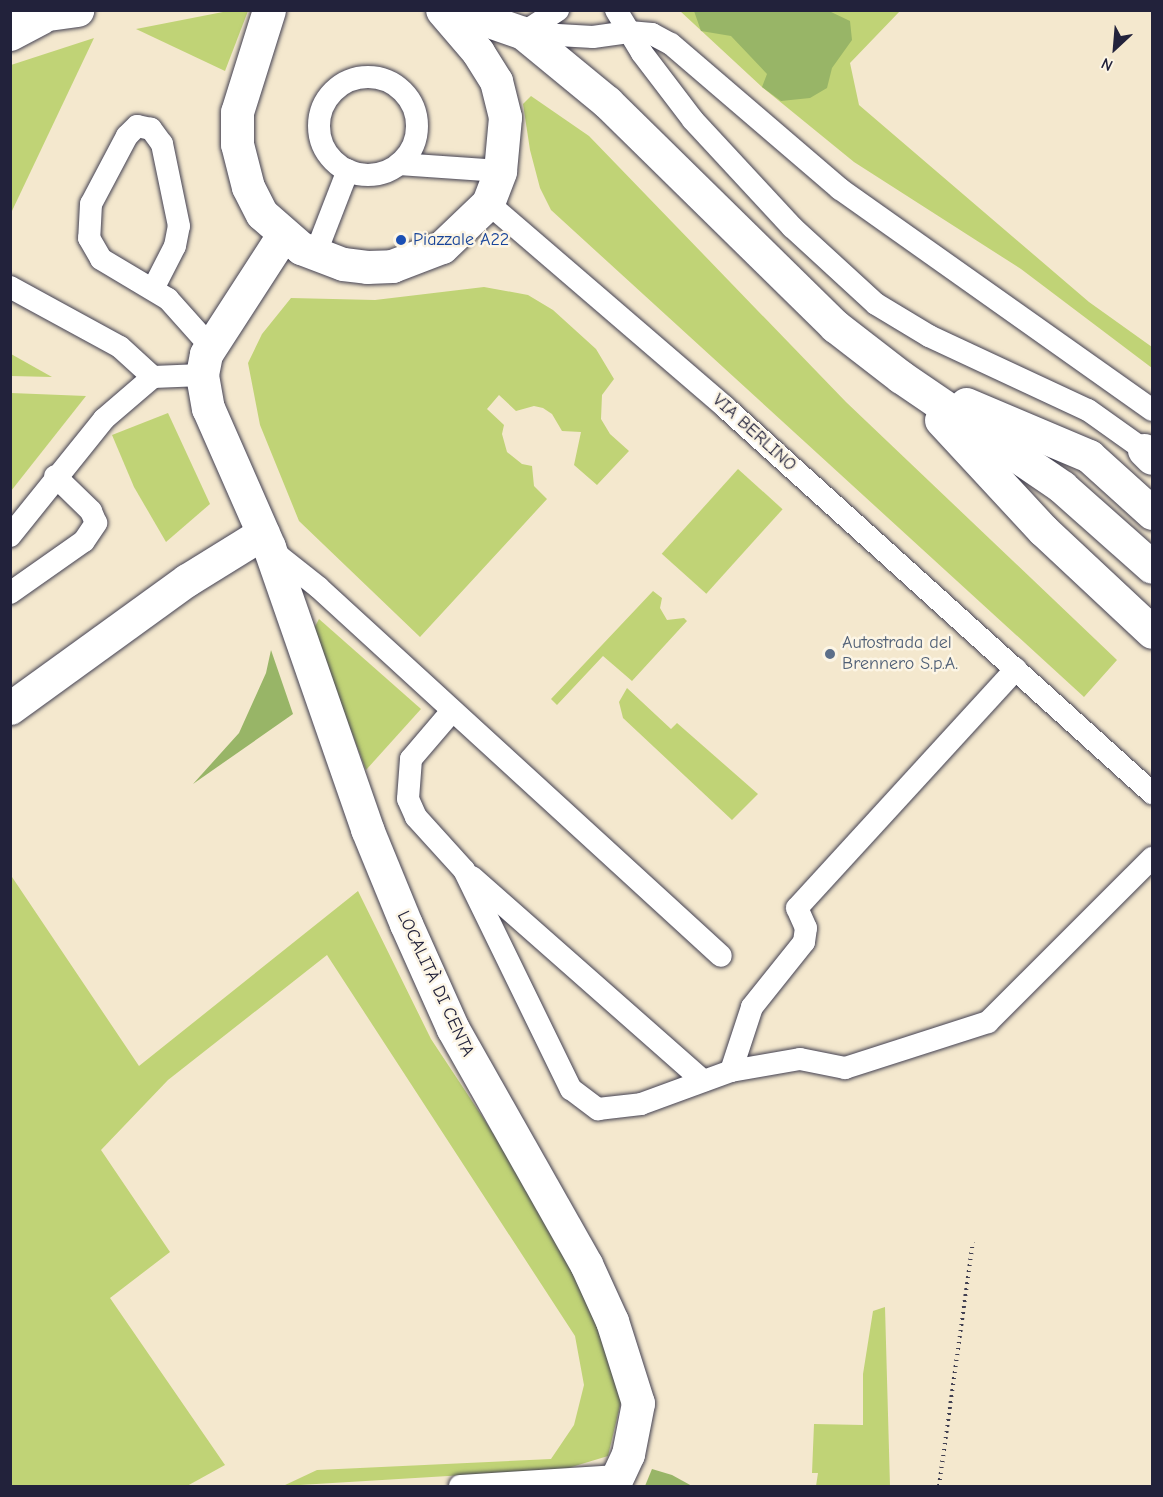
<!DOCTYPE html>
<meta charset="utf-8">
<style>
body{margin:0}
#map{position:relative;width:1163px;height:1497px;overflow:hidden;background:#f4e8ce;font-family:"Comic Neue",sans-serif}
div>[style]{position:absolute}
.green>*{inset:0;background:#c0d376;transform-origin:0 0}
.forest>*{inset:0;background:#98b567}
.path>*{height:4px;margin-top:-2px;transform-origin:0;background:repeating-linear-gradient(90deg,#424051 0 1.5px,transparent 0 6px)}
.roads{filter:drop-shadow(0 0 2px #424051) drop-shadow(0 0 2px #424051)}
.service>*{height:22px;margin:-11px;padding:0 11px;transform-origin:11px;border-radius:11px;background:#fff}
.service>.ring{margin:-11px;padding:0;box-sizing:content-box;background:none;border:22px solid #fff;border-radius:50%}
.minor>*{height:33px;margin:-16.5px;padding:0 16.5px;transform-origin:16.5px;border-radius:16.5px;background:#fff}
.primary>*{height:33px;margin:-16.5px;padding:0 16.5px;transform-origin:16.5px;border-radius:16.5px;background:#fff}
.trunk>*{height:33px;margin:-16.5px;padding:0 16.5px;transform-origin:16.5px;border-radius:16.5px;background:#fff}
.motorway>*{height:33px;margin:-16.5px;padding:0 16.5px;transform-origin:16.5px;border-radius:16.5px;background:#fff}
.dots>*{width:16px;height:16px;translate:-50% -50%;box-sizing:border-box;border:3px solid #fcf5e5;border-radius:50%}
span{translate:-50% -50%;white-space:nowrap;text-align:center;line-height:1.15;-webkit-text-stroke:5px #fcf5e5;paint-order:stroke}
.transit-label{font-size:18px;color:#164399}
.left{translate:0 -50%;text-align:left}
.street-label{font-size:18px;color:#22223b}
.service-label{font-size:18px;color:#4e5e75}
.frame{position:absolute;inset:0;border:12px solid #22223b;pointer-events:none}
.north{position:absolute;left:1085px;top:18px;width:60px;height:60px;-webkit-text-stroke:4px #fcf5e5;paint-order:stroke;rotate:206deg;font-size:16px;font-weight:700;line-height:24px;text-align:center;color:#22223b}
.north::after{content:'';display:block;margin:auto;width:21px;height:27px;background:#22223b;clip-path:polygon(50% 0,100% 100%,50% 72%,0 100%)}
</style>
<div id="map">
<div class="green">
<div style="clip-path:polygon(228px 11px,248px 11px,225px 71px,136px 29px)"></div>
<div style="clip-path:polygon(680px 11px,900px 11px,850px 63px,859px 105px,1089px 302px,1152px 347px,1152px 368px,1021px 269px,854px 162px,762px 87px)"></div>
<div style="clip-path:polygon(94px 38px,11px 213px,11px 65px)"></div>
<div style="clip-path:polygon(531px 96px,589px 136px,846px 402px,1117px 660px,1084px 697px,551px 210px,540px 188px,530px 150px,523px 104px)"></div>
<div style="clip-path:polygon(484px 287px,528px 295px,553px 310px,596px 349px,614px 379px,602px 395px,601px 419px,610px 434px,629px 451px,597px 485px,574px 465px,581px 432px,562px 431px,552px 414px,543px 408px,534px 406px,516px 411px,499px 395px,487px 409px,504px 425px,502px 434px,507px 452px,522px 464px,532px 466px,534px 486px,547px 499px,420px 637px,299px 521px,260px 425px,248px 363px,262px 334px,291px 298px,375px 300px)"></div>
<div style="clip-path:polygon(11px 354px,52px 377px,11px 376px)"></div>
<div style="clip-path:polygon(11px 393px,86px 396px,11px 491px,10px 393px)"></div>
<div style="clip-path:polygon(168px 413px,210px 504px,166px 542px,134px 487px,112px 435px)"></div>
<div style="left:738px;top:469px;width:60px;height:114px;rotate:42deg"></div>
<div style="clip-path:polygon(653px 591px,662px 598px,660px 608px,667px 620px,684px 618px,687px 621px,632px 681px,603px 656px,557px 705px,551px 699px)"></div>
<div style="clip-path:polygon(319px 619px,421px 709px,366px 770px,313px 630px)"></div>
<div style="clip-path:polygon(627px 688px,671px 729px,677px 723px,758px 794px,732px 820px,623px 718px,619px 702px)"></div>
<div style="clip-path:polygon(10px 874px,139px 1066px,358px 891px,431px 1039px,517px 1169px,604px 1326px,622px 1397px,608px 1456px,565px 1469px,283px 1486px,317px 1470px,551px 1459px,574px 1425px,584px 1385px,575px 1336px,327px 955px,168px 1080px,101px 1150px,170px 1252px,110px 1298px,225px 1465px,187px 1486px,11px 1486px)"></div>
<div style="clip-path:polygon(885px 1307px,890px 1486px,816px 1486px,818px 1473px,812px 1473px,814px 1424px,863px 1425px,863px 1374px,873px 1311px)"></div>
</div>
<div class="forest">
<div style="clip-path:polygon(694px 11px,829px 11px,850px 21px,852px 40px,832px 68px,827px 88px,810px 98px,781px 101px,762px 87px,767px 74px,731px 36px,701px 31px)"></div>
<div style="clip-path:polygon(271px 650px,293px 714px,193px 784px,239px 733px,266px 673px)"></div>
<div style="clip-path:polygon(652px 1469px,672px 1475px,692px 1486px,645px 1486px)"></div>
</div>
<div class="path">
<div style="left:939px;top:1486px;width:246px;rotate:-82.1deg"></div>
</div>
<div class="roads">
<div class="service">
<div style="left:616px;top:10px;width:50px;rotate:58.8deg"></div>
<div style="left:642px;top:53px;width:84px;rotate:52.7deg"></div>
<div style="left:693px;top:120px;width:146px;rotate:47.2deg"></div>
<div style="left:792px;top:227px;width:114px;rotate:42.5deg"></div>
<div style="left:876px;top:304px;width:62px;rotate:31.1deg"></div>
<div style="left:929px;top:336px;width:175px;rotate:25deg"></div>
<div style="left:1088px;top:410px;width:69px;rotate:35.5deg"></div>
<div style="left:1144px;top:450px;width:8px;rotate:14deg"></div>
<div style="left:523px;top:33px;width:70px;rotate:3.3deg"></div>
<div style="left:593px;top:37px;width:36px;rotate:-8deg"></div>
<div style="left:629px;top:32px;width:23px;rotate:5deg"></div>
<div style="left:652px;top:34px;width:21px;rotate:28deg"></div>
<div style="left:671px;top:44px;width:223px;rotate:40.6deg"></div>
<div style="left:840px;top:189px;width:382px;rotate:35.3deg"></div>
<div style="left:523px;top:33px;width:42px;rotate:-33.3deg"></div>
<div class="ring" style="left:319px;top:77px;width:76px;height:76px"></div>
<div style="left:399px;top:164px;width:101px;rotate:4deg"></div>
<div style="left:488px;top:203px;width:313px;rotate:40.7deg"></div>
<div style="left:725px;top:407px;width:576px;rotate:42.11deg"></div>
<div style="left:315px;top:255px;width:91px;rotate:-68.8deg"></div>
<div style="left:10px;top:287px;width:125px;rotate:28.6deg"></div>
<div style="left:120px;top:347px;width:45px;rotate:42.3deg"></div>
<div style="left:153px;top:289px;width:48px;rotate:-62.9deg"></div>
<div style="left:175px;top:246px;width:20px;rotate:-79deg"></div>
<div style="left:179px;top:226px;width:84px;rotate:-101.7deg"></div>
<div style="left:162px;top:144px;width:19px;rotate:-126deg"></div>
<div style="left:151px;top:129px;width:14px;rotate:-168deg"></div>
<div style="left:137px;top:126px;width:14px;rotate:135deg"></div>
<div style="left:127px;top:136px;width:77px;rotate:117.9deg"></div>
<div style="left:91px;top:204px;width:34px;rotate:93deg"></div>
<div style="left:89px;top:238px;width:24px;rotate:60deg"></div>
<div style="left:101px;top:259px;width:78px;rotate:30.8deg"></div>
<div style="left:168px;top:299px;width:63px;rotate:48.2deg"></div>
<div style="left:10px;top:536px;width:150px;rotate:-51.2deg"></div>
<div style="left:104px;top:419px;width:65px;rotate:-40.6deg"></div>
<div style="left:153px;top:377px;width:49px;rotate:-2.3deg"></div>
<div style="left:270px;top:549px;width:61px;rotate:38.4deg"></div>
<div style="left:318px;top:587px;width:546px;rotate:42.48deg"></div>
<div style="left:10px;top:593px;width:90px;rotate:-35.1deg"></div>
<div style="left:84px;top:541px;width:22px;rotate:-56deg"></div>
<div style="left:96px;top:523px;width:13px;rotate:-113deg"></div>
<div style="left:91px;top:511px;width:50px;rotate:-135.8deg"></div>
<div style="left:452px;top:711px;width:63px;rotate:130.5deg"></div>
<div style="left:411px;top:759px;width:40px;rotate:94.3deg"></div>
<div style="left:408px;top:799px;width:20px;rotate:66deg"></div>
<div style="left:416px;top:817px;width:72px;rotate:47.8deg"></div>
<div style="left:464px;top:870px;width:244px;rotate:64deg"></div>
<div style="left:571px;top:1089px;width:34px;rotate:37deg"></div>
<div style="left:598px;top:1109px;width:43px;rotate:-6.6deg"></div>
<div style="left:641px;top:1104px;width:96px;rotate:-20.1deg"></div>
<div style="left:731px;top:1071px;width:70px;rotate:-9.9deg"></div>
<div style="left:800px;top:1059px;width:46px;rotate:11.3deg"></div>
<div style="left:845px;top:1068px;width:150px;rotate:-17.8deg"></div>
<div style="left:988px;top:1022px;width:232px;rotate:-45deg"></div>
<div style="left:472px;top:877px;width:308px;rotate:41.4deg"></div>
<div style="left:731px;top:1071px;width:67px;rotate:-71.8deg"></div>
<div style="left:752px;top:1007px;width:83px;rotate:-51.3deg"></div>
<div style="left:804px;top:942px;width:14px;rotate:-82deg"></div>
<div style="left:806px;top:928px;width:22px;rotate:-114deg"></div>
<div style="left:797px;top:908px;width:324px;rotate:-47.5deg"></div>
<div style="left:460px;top:1486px;width:159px;rotate:-3.6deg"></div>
</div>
<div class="minor">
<div style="left:269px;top:10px;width:107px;rotate:107.4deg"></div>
<div style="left:237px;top:112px;width:32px;rotate:90deg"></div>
<div style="left:237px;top:144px;width:44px;rotate:75.7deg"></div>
<div style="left:248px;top:187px;width:30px;rotate:63deg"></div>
<div style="left:262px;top:214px;width:52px;rotate:41.1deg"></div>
<div style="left:301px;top:248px;width:45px;rotate:20.9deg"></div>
<div style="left:343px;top:264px;width:24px;rotate:7deg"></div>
<div style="left:367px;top:267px;width:25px;rotate:-2deg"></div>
<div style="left:392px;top:266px;width:53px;rotate:-20.8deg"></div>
<div style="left:442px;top:247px;width:64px;rotate:-43.7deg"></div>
<div style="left:488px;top:203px;width:34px;rotate:-69deg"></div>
<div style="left:500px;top:171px;width:54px;rotate:-84.7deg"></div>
<div style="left:505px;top:117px;width:37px;rotate:-104deg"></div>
<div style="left:496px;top:81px;width:34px;rotate:-122deg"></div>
<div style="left:478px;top:52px;width:55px;rotate:-130.6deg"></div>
<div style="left:283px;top:235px;width:142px;rotate:122.9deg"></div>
<div style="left:206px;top:354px;width:21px;rotate:101deg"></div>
<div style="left:202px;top:375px;width:34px;rotate:80deg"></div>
<div style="left:208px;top:408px;width:152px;rotate:66.3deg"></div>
<div style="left:269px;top:547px;width:299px;rotate:70.8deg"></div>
<div style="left:367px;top:829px;width:103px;rotate:67.7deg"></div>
<div style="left:406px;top:924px;width:115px;rotate:65.9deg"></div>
<div style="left:453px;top:1029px;width:270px;rotate:60.5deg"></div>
<div style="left:586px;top:1264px;width:63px;rotate:65.5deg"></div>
<div style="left:612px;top:1321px;width:86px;rotate:72.4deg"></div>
<div style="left:638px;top:1403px;width:52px;rotate:101.1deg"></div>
<div style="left:628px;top:1454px;width:35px;rotate:115deg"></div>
<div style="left:10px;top:708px;width:218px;rotate:-35.9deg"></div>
<div style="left:187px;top:580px;width:89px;rotate:-31.7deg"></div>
</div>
<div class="primary">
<div style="left:457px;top:10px;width:70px;rotate:19.2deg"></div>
<div style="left:12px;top:19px;width:66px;rotate:-7.9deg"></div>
</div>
<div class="trunk">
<div style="left:10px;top:34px;width:36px;rotate:-28deg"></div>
</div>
<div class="motorway">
<div style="left:523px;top:33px;width:109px;rotate:39.4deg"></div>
<div style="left:607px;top:102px;width:320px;rotate:44.5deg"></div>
<div style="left:835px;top:326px;width:83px;rotate:37.7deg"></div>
<div style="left:901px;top:377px;width:195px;rotate:34.3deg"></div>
<div style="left:1062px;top:487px;width:120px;rotate:41.6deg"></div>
<div style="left:966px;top:404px;width:134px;rotate:22.9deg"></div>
<div style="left:1089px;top:456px;width:85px;rotate:42.1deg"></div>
<div style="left:941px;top:420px;width:150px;rotate:47.2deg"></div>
<div style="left:1043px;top:530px;width:149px;rotate:43.1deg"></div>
<div style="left:1144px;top:450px;width:11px;rotate:45deg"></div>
</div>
</div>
<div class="dots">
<div style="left:401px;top:240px;background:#1a4fb4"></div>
<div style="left:830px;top:654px;background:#5c6f8a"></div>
</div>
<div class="transit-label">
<span class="left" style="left:413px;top:240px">Piazzale A22</span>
</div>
<div class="street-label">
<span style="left:754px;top:433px;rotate:42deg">VIA BERLINO</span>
<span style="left:435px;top:984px;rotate:65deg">LOCALITÀ DI CENTA</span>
</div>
<div class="service-label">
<span class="left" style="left:842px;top:654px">Autostrada del<br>Brennero S.p.A.</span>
</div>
<div class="frame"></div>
<div class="north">N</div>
</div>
